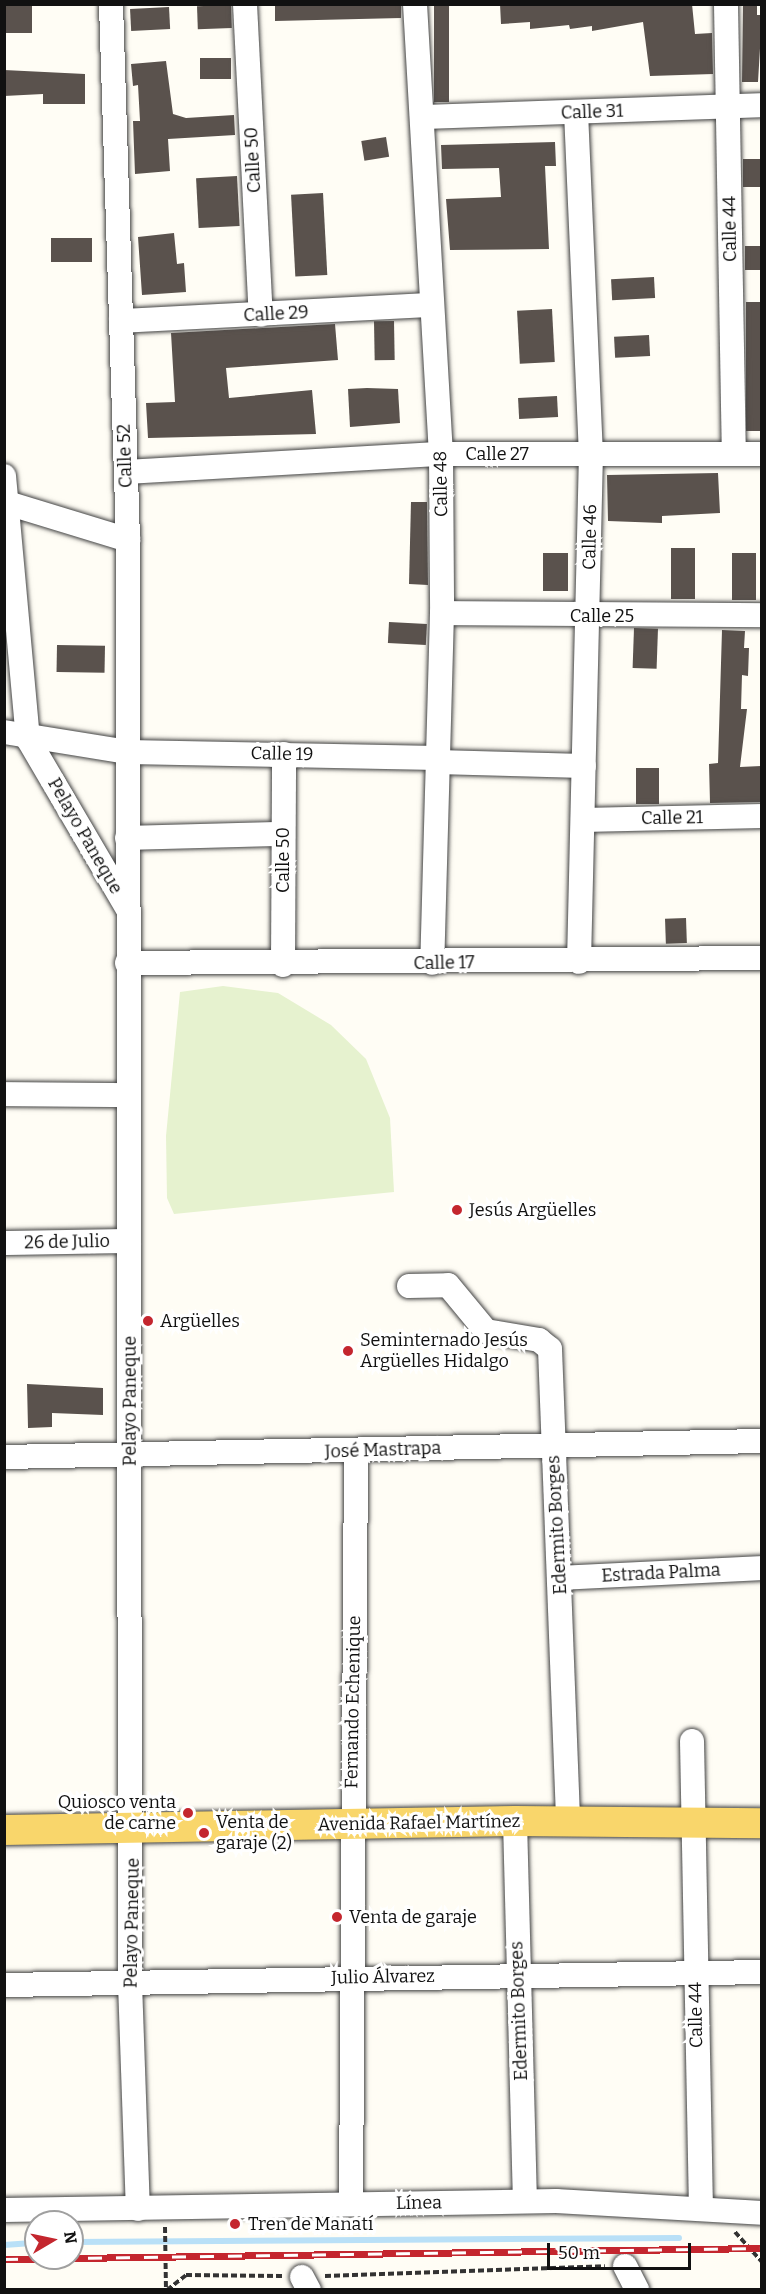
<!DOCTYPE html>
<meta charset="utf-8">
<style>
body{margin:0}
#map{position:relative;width:766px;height:2294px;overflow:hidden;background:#fffdf5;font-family:Bitter,serif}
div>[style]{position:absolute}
.pitch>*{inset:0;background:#e6f2cf}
.stream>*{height:6px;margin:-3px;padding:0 3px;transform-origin:3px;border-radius:3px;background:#b9e0f7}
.building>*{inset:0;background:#5a524d;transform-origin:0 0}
.path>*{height:4px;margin-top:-2px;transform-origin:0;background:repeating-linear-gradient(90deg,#333 0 6px,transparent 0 9px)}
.roads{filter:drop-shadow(0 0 2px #444) drop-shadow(0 0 2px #444)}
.minor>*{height:24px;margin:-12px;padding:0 12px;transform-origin:12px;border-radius:12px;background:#fff}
.major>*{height:30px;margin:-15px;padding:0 15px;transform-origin:15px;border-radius:15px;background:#f9d66b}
.rail>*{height:7px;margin-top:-3.5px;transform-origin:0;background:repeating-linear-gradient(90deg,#fff 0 14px,#c4262e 0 28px);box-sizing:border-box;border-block:2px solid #c4262e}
.dots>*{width:16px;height:16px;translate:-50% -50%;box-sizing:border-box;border:3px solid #fff;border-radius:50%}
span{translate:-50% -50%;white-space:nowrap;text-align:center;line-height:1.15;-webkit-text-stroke:6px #fff;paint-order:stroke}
.street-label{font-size:18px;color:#111}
.poi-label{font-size:18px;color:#111}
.left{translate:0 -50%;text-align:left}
.right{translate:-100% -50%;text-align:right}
.frame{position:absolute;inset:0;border:6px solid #111;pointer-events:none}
.north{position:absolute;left:24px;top:2210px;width:60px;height:60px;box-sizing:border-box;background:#fff;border:2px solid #a0a0a0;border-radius:50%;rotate:81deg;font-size:16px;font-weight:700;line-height:24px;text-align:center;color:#111}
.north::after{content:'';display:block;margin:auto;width:21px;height:27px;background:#c4262e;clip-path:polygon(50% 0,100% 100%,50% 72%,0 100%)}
.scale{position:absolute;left:547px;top:2243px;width:144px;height:27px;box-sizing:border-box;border:3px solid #111;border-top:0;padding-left:8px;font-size:18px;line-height:21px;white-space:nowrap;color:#111;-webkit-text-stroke:4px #fff;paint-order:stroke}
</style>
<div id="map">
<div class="pitch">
<div style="clip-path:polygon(223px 986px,278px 993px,331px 1025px,366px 1059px,390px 1118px,394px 1192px,174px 1214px,167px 1198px,166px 1136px,180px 992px)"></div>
</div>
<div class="stream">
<div style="left:72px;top:2242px;width:607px;rotate:-0.38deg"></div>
<div style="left:4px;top:2245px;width:32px;rotate:-4deg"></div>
</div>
<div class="building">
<div style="clip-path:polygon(12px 4px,32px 4px,32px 33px,4px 33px,4px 5px)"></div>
<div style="clip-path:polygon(275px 4px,401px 4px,401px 18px,275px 21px)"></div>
<div style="left:434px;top:4px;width:15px;height:98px"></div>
<div style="clip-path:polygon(500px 4px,692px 4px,695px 34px,712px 33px,713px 74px,650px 76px,643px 22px,592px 31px,592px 26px,570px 29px,569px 25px,530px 29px,530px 22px,501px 24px)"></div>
<div style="clip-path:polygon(743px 4px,757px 4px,757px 15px,762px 15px,758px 82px,742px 82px)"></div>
<div style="left:231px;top:5px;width:23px;height:34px;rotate:88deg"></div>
<div style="left:169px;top:7px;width:22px;height:39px;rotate:87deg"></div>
<div style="left:231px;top:58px;width:21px;height:31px;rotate:90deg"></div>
<div style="clip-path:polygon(166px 61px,173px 114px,186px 118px,234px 115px,235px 135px,168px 139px,170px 171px,135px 174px,133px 121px,140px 121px,138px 85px,133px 86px,131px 64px)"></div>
<div style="clip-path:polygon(4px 70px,85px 74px,85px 104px,43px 104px,43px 94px,4px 96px)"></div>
<div style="left:386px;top:137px;width:20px;height:25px;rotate:81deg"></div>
<div style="clip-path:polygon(555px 142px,556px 166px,545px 166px,549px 249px,450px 250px,446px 199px,501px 197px,499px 168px,442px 169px,441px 145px)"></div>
<div style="left:743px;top:159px;width:19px;height:28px"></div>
<div style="left:237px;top:176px;width:50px;height:41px;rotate:87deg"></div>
<div style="left:323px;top:193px;width:82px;height:32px;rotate:87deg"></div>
<div style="clip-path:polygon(174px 233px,177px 264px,184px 263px,186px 292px,142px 295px,138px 237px)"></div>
<div style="left:92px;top:238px;width:24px;height:41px;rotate:90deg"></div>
<div style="left:762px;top:246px;width:24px;height:17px;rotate:90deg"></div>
<div style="left:654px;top:277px;width:21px;height:43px;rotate:87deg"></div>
<div style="left:746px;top:302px;width:16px;height:129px"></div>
<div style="left:552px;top:309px;width:53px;height:35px;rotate:87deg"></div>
<div style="left:394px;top:321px;width:39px;height:20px;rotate:89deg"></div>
<div style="clip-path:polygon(335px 324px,338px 360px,226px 368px,229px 398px,312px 390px,316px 434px,148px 438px,146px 403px,175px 402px,171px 333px)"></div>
<div style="left:649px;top:335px;width:21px;height:35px;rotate:87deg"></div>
<div style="clip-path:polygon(367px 388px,398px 389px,400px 423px,350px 427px,348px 389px)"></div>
<div style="left:557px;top:396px;width:21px;height:39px;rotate:87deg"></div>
<div style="clip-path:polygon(718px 473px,720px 513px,662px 516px,662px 523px,608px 521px,607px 475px)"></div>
<div style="clip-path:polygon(411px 502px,427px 502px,428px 585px,409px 584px)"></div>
<div style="left:671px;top:548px;width:24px;height:51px"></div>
<div style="left:543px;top:553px;width:25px;height:38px"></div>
<div style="left:732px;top:553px;width:24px;height:47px"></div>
<div style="left:389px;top:622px;width:38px;height:21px;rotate:3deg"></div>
<div style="left:634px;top:628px;width:24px;height:40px;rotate:2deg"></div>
<div style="clip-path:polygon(722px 630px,745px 631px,744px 648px,749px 648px,748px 676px,742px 675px,741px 709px,747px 709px,740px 767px,761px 766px,761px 802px,710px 803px,709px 764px,718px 763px)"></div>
<div style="left:57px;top:645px;width:48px;height:27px;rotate:1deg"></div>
<div style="left:659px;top:768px;width:36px;height:23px;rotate:90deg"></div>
<div style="left:686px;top:918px;width:25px;height:21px;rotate:88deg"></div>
<div style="clip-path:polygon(27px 1384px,103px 1388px,103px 1415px,52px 1413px,52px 1427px,28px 1428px)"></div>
</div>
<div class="path">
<div style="left:165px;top:2227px;width:63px;rotate:89.1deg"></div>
<div style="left:735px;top:2232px;width:40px;rotate:48deg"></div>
<div style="left:325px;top:2276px;width:280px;rotate:-2deg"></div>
<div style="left:167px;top:2290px;width:24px;rotate:-38deg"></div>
<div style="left:186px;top:2275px;width:96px;rotate:0.6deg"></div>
</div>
<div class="roads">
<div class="minor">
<div style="left:111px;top:4px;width:536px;rotate:88.18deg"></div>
<div style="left:128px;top:540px;width:1443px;rotate:89.92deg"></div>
<div style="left:130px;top:1983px;width:226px;rotate:88deg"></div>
<div style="left:245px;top:4px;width:311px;rotate:87.1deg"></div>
<div style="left:415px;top:4px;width:451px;rotate:86.7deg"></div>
<div style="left:441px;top:454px;width:159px;rotate:89.6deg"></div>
<div style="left:442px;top:613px;width:350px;rotate:91.6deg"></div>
<div style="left:726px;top:4px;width:449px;rotate:89deg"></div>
<div style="left:576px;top:112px;width:341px;rotate:87.5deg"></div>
<div style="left:591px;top:453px;width:509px;rotate:91.35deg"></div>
<div style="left:422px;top:117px;width:340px;rotate:-2deg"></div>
<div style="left:121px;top:321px;width:310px;rotate:-3deg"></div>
<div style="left:126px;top:472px;width:316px;rotate:-3.3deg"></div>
<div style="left:441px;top:454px;width:321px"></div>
<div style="left:4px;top:476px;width:264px;rotate:84.8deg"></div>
<div style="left:28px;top:739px;width:196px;rotate:59.6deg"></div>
<div style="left:4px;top:502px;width:130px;rotate:17deg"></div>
<div style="left:442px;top:613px;width:320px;rotate:0.4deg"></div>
<div style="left:4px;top:732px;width:126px;rotate:9.2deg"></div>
<div style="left:128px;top:752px;width:309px;rotate:1.1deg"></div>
<div style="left:437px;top:762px;width:147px;rotate:1.6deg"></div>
<div style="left:583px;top:820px;width:179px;rotate:-1.3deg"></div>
<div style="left:127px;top:838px;width:156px;rotate:-1.5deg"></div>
<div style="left:127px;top:963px;width:635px;rotate:-0.45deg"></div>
<div style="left:283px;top:965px;width:211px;rotate:-89.7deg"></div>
<div style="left:4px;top:1094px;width:124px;rotate:0.5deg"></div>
<div style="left:4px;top:1243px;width:125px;rotate:-0.9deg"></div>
<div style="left:409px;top:1286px;width:39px;rotate:-1deg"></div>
<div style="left:448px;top:1285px;width:60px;rotate:50.4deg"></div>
<div style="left:486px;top:1331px;width:54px;rotate:9.6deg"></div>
<div style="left:539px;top:1340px;width:14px;rotate:39deg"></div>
<div style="left:550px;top:1349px;width:472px;rotate:87.8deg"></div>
<div style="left:4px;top:1457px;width:758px;rotate:-1.21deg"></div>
<div style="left:560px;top:1578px;width:202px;rotate:-2.8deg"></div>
<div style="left:692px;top:1741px;width:465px;rotate:88.9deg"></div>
<div style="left:515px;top:1821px;width:380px;rotate:88.5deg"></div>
<div style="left:4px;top:1985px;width:758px;rotate:-0.98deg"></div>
<div style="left:351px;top:2204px;width:752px;rotate:-89.62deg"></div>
<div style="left:4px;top:2210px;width:552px;rotate:-0.93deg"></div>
<div style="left:556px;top:2201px;width:206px;rotate:3.3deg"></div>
<div style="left:625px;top:2266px;width:27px;rotate:63deg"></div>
<div style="left:302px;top:2277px;width:15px;rotate:62deg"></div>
</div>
<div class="major">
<div style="left:4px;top:1830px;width:511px;rotate:-1.01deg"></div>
<div style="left:515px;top:1821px;width:247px;rotate:0.5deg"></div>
</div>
</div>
<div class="rail">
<div style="left:4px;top:2259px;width:758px;rotate:-0.83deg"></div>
</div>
<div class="dots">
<div style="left:457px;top:1210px;background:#c4262e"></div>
<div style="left:148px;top:1321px;background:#c4262e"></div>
<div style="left:348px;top:1351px;background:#c4262e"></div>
<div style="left:188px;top:1813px;background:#c4262e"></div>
<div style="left:204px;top:1833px;background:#c4262e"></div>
<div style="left:337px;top:1917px;background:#c4262e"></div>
<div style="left:235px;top:2224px;background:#c4262e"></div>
</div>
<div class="street-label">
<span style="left:592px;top:112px;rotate:-2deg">Calle 31</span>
<span style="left:253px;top:160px;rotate:-93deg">Calle 50</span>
<span style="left:730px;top:229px;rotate:-91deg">Calle 44</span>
<span style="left:276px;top:314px;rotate:-3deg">Calle 29</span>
<span style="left:497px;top:454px">Calle 27</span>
<span style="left:125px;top:456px;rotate:-92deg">Calle 52</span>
<span style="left:441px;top:484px;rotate:-91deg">Calle 48</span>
<span style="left:590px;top:537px;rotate:-89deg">Calle 46</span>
<span style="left:602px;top:616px">Calle 25</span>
<span style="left:282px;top:754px;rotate:1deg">Calle 19</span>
<span style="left:672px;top:818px;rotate:-1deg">Calle 21</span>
<span style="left:85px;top:836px;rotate:60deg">Pelayo Paneque</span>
<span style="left:283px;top:860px;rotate:-90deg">Calle 50</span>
<span style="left:444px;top:963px;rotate:-1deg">Calle 17</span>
<span style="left:67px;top:1242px;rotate:-1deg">26 de Julio</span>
<span style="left:130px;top:1401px;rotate:-90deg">Pelayo Paneque</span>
<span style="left:383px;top:1450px;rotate:-2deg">José Mastrapa</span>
<span style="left:557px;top:1525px;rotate:-93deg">Edermito Borges</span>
<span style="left:661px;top:1573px;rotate:-3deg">Estrada Palma</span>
<span style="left:353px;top:1702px;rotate:-89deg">Fernando Echenique</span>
<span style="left:419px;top:1823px;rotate:-1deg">Avenida Rafael Martínez</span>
<span style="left:132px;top:1923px;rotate:-89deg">Pelayo Paneque</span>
<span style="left:383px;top:1977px;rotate:-1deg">Julio Álvarez</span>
<span style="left:519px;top:2011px;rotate:-92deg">Edermito Borges</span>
<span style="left:696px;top:2015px;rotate:-91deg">Calle 44</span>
<span style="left:419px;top:2203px;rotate:-1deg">Línea</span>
</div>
<div class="poi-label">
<span class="left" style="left:469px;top:1210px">Jesús Argüelles</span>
<span class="left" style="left:160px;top:1321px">Argüelles</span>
<span class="left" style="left:360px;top:1351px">Seminternado Jesús<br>Argüelles Hidalgo</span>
<span class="right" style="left:176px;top:1813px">Quiosco venta<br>de carne</span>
<span class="left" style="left:216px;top:1833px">Venta de<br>garaje (2)</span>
<span class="left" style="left:349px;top:1917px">Venta de garaje</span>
<span class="left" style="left:248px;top:2224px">Tren de Manatí</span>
</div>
<div class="frame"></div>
<div class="north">N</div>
<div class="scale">50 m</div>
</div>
